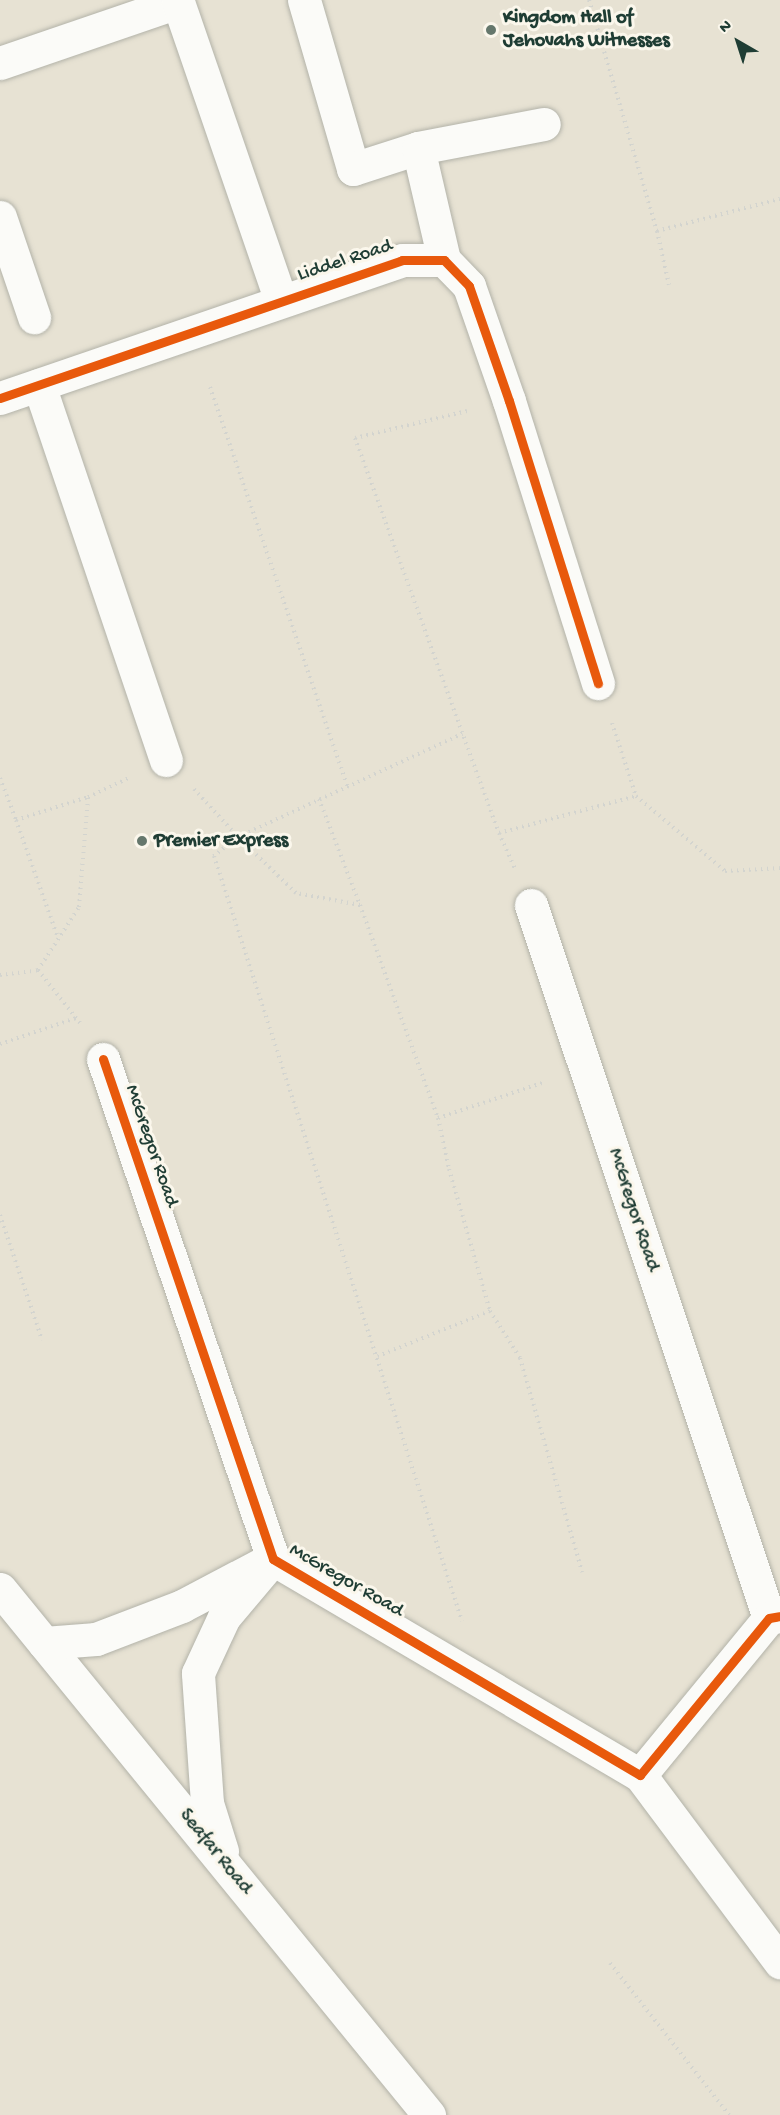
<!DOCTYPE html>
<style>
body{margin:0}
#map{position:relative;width:780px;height:2115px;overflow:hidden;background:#e7e2d3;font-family:"Gochi Hand",sans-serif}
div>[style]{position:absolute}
.path>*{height:4px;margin-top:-2px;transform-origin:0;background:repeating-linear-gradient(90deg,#d3d4cf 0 1.5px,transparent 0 6px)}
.roads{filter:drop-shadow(0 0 2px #b3b3a9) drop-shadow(0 0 2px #b3b3a9)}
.minor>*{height:33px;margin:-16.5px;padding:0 16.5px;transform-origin:16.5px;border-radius:16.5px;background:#fbfbf8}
.cycleway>*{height:9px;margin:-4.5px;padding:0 4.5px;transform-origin:4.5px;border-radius:4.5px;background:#e8590c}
.dots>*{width:16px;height:16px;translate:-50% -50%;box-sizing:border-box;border:3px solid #fbf7ec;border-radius:50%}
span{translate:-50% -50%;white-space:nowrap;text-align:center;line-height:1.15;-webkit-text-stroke:6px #fbf7ec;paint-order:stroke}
.poi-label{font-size:20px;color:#1f3d34;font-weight:700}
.left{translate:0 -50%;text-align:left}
.street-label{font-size:20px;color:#1f3d34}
.north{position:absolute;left:708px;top:12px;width:60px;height:60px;-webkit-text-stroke:4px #fbf7ec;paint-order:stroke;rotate:321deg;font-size:16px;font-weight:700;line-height:24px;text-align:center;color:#1f3d34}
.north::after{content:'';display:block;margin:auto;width:21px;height:27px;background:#1f3d34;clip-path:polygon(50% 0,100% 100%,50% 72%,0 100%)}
</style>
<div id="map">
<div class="path">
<div style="left:589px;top:0;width:241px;rotate:73.6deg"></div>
<div style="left:657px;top:231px;width:55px;rotate:77.5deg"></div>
<div style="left:657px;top:231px;width:127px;rotate:-14.6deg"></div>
<div style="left:210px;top:387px;width:422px;rotate:71deg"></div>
<div style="left:467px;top:411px;width:115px;rotate:166.4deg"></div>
<div style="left:355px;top:438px;width:420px;rotate:70deg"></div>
<div style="left:499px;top:833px;width:39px;rotate:66deg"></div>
<div style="left:612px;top:723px;width:77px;rotate:71.8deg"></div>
<div style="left:0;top:778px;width:45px;rotate:69.1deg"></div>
<div style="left:16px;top:820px;width:76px;rotate:-17.7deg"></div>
<div style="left:194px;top:789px;width:65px;rotate:47.5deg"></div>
<div style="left:238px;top:837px;width:247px;rotate:-24.7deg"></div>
<div style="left:319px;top:799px;width:114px;rotate:68.9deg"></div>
<div style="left:360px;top:905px;width:65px;rotate:-169.4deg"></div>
<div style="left:296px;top:893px;width:81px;rotate:-136deg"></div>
<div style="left:238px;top:837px;width:31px;rotate:142deg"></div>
<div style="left:214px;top:856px;width:804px;rotate:72.04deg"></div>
<div style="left:16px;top:820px;width:125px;rotate:70.4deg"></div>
<div style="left:499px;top:833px;width:142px;rotate:-15.1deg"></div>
<div style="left:636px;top:796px;width:116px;rotate:40.1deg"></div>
<div style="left:725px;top:871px;width:55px;rotate:-3.1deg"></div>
<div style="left:360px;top:905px;width:227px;rotate:69.9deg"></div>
<div style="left:438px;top:1118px;width:52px;rotate:77.8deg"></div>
<div style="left:449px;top:1169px;width:148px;rotate:73.9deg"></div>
<div style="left:490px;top:1311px;width:121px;rotate:158.1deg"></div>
<div style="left:38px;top:970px;width:68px;rotate:51.6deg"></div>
<div style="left:0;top:975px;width:38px;rotate:-7deg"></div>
<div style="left:38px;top:970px;width:75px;rotate:-56.9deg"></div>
<div style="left:79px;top:907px;width:110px;rotate:-85.3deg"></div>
<div style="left:88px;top:797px;width:45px;rotate:-24.9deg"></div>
<div style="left:0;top:1044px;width:80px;rotate:-18.9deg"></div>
<div style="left:438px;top:1118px;width:113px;rotate:-18.6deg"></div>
<div style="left:0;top:1215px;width:132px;rotate:71.4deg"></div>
<div style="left:490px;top:1311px;width:56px;rotate:57.4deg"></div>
<div style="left:520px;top:1358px;width:223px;rotate:73.8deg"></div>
<div style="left:610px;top:1963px;width:193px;rotate:51.9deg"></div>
</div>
<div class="roads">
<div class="minor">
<div style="left:304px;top:0;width:176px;rotate:73.8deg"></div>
<div style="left:353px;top:169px;width:68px;rotate:-17.9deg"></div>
<div style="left:418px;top:148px;width:115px;rotate:76.9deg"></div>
<div style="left:0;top:63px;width:188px;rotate:-18.9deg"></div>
<div style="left:178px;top:2px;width:316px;rotate:71deg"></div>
<div style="left:418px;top:148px;width:128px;rotate:-10.8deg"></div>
<div style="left:0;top:217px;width:106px;rotate:71.2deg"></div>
<div style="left:39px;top:385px;width:396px;rotate:71.3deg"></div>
<div style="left:0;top:398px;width:425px;rotate:-18.9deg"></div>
<div style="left:402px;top:260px;width:42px"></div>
<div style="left:444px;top:260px;width:36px;rotate:46deg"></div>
<div style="left:469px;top:286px;width:122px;rotate:70.8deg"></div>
<div style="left:509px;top:401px;width:296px;rotate:72.5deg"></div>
<div style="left:531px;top:905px;width:752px;rotate:71.54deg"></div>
<div style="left:103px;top:1059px;width:528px;rotate:71.22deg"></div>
<div style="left:273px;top:1559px;width:426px;rotate:30.5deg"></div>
<div style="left:640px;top:1775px;width:203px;rotate:-50.6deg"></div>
<div style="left:769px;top:1618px;width:11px;rotate:-10deg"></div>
<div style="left:0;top:1589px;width:679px;rotate:50.8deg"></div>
<div style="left:44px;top:1643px;width:52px;rotate:-4.4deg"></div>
<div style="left:96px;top:1639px;width:92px;rotate:-21deg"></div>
<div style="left:182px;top:1606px;width:88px;rotate:-27.7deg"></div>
<div style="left:640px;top:1775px;width:234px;rotate:53.2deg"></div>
<div style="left:222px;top:1851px;width:50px;rotate:-107.4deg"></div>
<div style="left:207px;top:1803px;width:130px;rotate:-94deg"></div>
<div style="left:198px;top:1673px;width:62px;rotate:-65.1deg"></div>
<div style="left:224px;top:1617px;width:76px;rotate:-49.8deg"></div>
</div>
</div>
<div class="cycleway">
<div style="left:0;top:398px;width:425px;rotate:-18.9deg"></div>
<div style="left:402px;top:260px;width:42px"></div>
<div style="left:444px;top:260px;width:36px;rotate:46deg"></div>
<div style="left:469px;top:286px;width:122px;rotate:70.8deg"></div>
<div style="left:509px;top:401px;width:296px;rotate:72.5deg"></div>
<div style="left:103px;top:1059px;width:528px;rotate:71.22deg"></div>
<div style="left:273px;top:1559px;width:426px;rotate:30.5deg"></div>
<div style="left:640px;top:1775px;width:203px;rotate:-50.6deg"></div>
<div style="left:769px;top:1618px;width:11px;rotate:-10deg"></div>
</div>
<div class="dots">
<div style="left:491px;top:30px;background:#65776c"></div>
<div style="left:142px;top:841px;background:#65776c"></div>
</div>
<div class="poi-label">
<span class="left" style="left:503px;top:30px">Kingdom Hall of<br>Jehovahs Witnesses</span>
<span class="left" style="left:154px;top:841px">Premier Express</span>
</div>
<div class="street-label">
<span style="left:345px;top:261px;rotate:-18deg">Liddel Road</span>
<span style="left:151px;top:1146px;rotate:71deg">McGregor Road</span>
<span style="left:633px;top:1210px;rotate:72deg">McGregor Road</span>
<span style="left:346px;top:1581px;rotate:30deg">McGregor Road</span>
<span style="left:215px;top:1852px;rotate:51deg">Seafar Road</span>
</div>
<div class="north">N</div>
</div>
